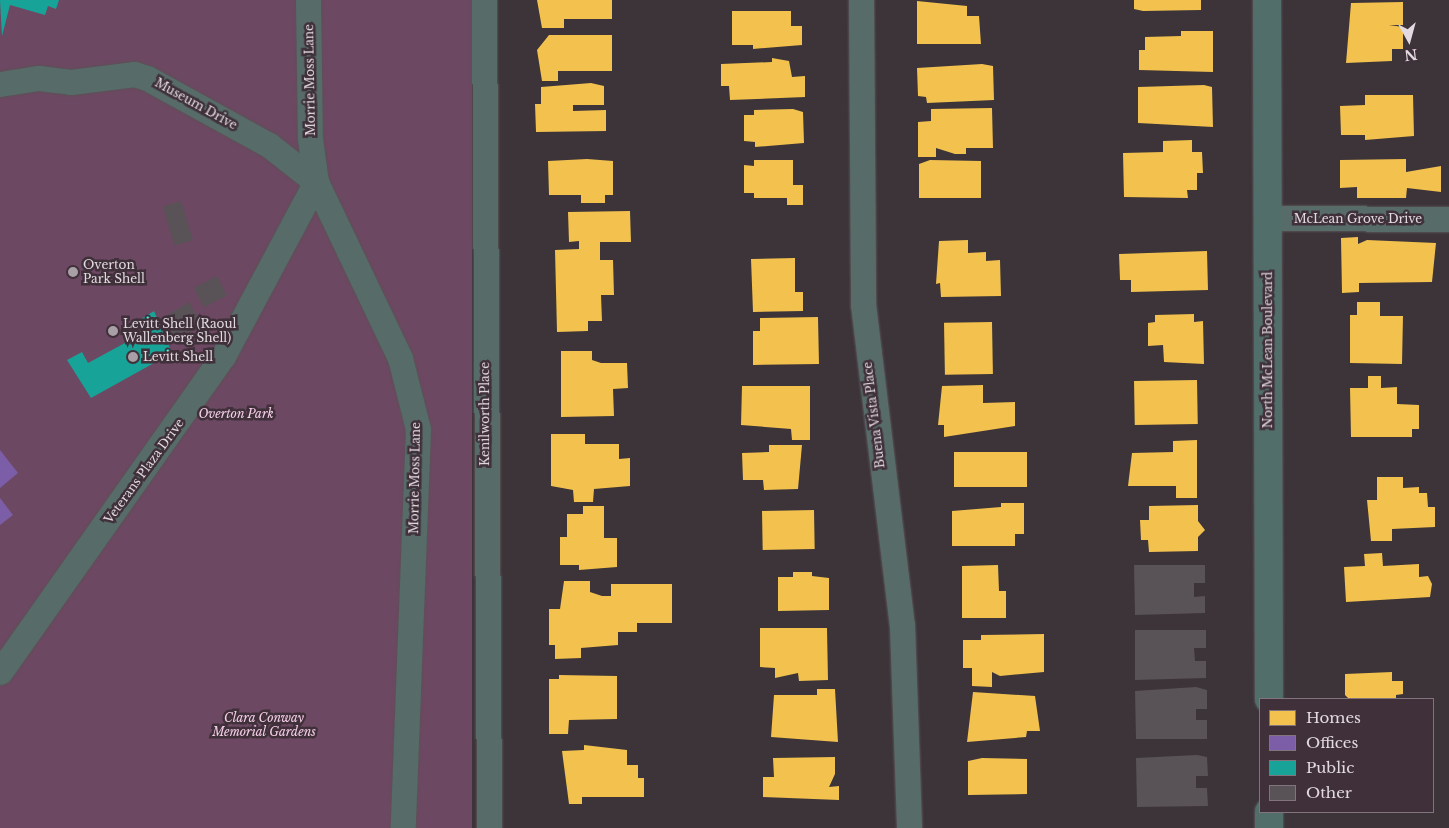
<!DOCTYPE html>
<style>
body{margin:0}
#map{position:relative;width:1449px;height:828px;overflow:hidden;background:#3c3439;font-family:"Libre Baskerville",serif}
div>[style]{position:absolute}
.green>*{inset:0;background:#6d4862;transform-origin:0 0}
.homes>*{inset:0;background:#f2c14e;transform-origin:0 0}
.offices>*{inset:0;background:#7b5ea7}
.public>*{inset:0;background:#17a398}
.building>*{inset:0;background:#595256;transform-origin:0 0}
.roads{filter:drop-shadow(0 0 1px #595356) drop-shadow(0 0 1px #595356)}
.street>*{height:25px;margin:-12.5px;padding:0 12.5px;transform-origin:12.5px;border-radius:12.5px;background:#576c69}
.secondary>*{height:28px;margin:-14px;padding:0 14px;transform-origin:14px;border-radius:14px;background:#526e6a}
.dots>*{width:14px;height:14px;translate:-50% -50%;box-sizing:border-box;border:2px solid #3f303a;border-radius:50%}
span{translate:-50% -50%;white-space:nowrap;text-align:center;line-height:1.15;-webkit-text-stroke:5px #3f303a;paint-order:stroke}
.street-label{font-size:12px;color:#e3d9e0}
.poi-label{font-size:12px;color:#e3d9e0}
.left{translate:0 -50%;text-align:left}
.park-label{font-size:12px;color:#f7cfe9;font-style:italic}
.legend{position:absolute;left:1259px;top:698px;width:175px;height:115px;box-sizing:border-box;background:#3f303a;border:1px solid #81747c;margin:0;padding:6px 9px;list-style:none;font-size:15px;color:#e3d9e0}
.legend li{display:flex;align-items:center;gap:10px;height:25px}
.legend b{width:25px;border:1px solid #81747c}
.north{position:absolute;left:1384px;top:15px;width:50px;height:50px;-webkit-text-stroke:4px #3f303a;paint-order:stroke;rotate:173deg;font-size:14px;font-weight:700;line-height:20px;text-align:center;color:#e3d9e0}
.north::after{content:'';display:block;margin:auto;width:18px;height:22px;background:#e3d9e0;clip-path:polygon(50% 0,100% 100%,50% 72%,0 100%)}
</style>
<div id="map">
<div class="green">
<div style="left:0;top:0;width:472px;height:828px"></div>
</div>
<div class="homes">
<div style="clip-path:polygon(537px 0,612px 0,612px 19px,564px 19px,564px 28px,542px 28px)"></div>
<div style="clip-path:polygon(1134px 0,1201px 0,1201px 10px,1143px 11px,1134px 9px)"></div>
<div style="clip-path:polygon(917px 1px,967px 6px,967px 16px,979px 16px,981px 44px,917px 44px)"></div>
<div style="clip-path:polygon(1403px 2px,1403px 25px,1389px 25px,1403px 27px,1403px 49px,1392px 49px,1392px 61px,1346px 63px,1351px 3px)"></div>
<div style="clip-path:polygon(732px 11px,791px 11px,791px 26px,802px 26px,802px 45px,753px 49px,753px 45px,732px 45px)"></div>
<div style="clip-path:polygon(1181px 31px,1213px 31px,1213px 72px,1139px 70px,1139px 50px,1145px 50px,1145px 37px,1181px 36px)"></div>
<div style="clip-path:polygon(549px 35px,612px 35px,612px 71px,558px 71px,558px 81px,542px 81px,537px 50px)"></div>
<div style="clip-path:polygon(772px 58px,789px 61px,792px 77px,805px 76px,805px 97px,730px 100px,729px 86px,721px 86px,721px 64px,772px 62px)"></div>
<div style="clip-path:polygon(982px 64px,993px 66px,994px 100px,927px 103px,926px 97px,918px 96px,917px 68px)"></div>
<div style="clip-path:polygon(591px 83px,604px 86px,604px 105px,573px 105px,573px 111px,606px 110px,606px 131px,536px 132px,535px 104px,541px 104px,541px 87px)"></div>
<div style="clip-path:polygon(1204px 85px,1212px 87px,1213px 127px,1138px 123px,1138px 87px)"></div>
<div style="clip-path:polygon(1365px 95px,1413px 95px,1414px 136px,1365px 140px,1365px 135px,1341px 135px,1340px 106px,1365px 105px)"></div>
<div style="clip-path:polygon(992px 108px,993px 148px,966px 148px,966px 154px,955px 154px,936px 148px,936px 157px,918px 157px,918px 122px,931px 121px,931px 109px)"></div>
<div style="clip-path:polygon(793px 109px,803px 112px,804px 143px,755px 147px,755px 142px,744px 141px,744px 115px,754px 115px,754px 110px)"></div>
<div style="clip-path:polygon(1192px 140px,1192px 152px,1202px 152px,1203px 173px,1197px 173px,1197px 190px,1187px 190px,1188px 198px,1124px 197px,1123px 153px,1163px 152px,1163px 141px)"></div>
<div style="clip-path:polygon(587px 159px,613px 161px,613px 195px,605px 195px,605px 203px,581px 203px,581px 195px,549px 195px,548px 161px)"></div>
<div style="clip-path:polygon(1406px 159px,1406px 172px,1441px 166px,1441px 192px,1407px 188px,1406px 198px,1357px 198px,1357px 187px,1340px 188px,1340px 160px)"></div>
<div style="clip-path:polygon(754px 160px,793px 160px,793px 185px,803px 185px,803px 205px,787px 205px,787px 198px,754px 198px,754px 193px,744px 193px,744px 165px,754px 166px)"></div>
<div style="clip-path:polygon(930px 160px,981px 161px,981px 198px,919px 198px,919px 164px)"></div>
<div style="clip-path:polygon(630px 211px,631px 242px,600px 242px,600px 260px,613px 260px,614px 295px,601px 295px,602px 321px,588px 321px,588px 331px,557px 332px,555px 250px,579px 249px,579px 241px,569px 242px,568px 212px)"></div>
<div style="clip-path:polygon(1358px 237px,1358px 244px,1367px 240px,1436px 243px,1432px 282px,1359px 283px,1359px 292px,1342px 293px,1341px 238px)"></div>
<div style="clip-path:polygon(968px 240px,968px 253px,986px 252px,986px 261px,1000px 260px,1001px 296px,941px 297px,940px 283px,936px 284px,939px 241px)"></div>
<div style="clip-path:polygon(1207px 251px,1208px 290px,1131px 292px,1131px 280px,1120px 280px,1119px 254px)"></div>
<div style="clip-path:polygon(795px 258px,795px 292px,803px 292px,803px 311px,753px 312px,751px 259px)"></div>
<div style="clip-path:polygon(1357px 302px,1380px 302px,1380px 316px,1403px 316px,1402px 364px,1350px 363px,1350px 315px,1357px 315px)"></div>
<div style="clip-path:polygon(1194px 314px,1194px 322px,1203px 321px,1204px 364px,1164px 362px,1163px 345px,1148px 346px,1148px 323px,1155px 322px,1155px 315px)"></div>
<div style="clip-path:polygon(818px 317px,819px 364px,753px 365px,753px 331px,760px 331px,760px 318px)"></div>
<div style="left:992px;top:322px;width:52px;height:48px;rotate:89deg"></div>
<div style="clip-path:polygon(561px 351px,592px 351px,592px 360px,601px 363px,627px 363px,628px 388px,613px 389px,614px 416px,561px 417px)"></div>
<div style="clip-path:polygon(1368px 376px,1381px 376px,1381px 388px,1397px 387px,1397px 404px,1419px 405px,1419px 429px,1412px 429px,1412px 437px,1351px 437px,1350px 388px,1368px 388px)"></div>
<div style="left:1197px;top:380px;width:44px;height:63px;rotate:89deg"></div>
<div style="clip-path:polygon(983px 385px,983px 403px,1015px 402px,1015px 426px,944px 437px,944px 425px,938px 425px,942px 386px)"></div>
<div style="clip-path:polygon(742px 386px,810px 386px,810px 440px,792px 440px,791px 429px,741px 425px)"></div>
<div style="clip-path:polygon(551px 434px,585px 434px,585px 444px,619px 444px,619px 459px,630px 458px,630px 486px,594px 489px,593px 502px,574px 502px,573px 490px,551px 486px)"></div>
<div style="clip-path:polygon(1197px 440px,1197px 498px,1176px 498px,1176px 486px,1128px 486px,1132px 453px,1173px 452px,1173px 441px)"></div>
<div style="clip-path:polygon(769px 445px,802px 445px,798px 489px,764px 490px,763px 480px,743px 480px,742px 453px,769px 452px)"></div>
<div style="left:1027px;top:452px;width:35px;height:73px;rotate:90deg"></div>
<div style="clip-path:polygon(1377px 477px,1403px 477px,1403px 488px,1419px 487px,1419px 493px,1427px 493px,1428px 507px,1435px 507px,1435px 527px,1392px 529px,1392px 541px,1371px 541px,1367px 500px,1377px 500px)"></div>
<div style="clip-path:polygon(1001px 503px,1024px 503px,1024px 534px,1015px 534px,1015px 546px,952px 546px,952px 511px,1001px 507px)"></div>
<div style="clip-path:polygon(1198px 505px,1198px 521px,1205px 530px,1198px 537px,1198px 551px,1149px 552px,1148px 540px,1141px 540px,1140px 520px,1149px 520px,1149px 506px)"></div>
<div style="clip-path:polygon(583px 506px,604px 506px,604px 538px,617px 538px,617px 567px,579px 570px,579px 565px,560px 565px,560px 537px,567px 537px,567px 514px,583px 514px)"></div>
<div style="left:814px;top:510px;width:39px;height:52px;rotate:89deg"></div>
<div style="clip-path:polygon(1382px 553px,1383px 566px,1419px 564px,1419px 577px,1428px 576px,1432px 584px,1430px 597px,1346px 602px,1344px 567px,1365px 566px,1364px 554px)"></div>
<div style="clip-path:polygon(998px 565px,999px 591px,1006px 591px,1006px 618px,962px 618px,962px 566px)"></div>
<div style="clip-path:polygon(793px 572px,812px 572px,812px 576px,829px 578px,829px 610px,778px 611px,778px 577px,793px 577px)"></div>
<div style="clip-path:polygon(564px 581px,590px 581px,590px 592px,602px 596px,611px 596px,611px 584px,672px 584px,672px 623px,637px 623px,637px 632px,618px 632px,618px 645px,581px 648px,581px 658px,555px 659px,555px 645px,549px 645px,549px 609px,560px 609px)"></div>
<div style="clip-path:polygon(760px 628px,827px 628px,828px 680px,799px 681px,798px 673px,775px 678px,775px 668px,760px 667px)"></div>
<div style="clip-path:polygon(1044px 634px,1044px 672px,1000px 676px,992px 672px,992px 687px,972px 686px,972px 668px,963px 668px,963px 640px,981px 640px,981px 635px)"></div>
<div style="clip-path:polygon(1392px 672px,1392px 681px,1403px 681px,1403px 694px,1396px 695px,1396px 699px,1349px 699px,1345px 695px,1345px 674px)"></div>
<div style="clip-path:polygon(559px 675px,617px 676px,617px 719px,569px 720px,568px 734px,549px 734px,549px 679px,559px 679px)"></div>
<div style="clip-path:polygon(817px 689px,835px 689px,838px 742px,771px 737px,774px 695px,817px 695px)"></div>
<div style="clip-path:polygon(973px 692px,1035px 696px,1040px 731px,1027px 731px,1026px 737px,967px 742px)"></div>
<div style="clip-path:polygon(584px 745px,627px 750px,627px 765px,638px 765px,638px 778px,644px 778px,644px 797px,582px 797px,582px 804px,569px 804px,562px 751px,584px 750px)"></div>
<div style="clip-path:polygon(835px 757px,835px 774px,829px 787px,839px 786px,839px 800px,763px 797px,763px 777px,774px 777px,773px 758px)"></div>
<div style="clip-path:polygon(982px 758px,1027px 759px,1027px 794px,968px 795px,968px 761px)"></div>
</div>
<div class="offices">
<div style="clip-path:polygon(0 450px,18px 473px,0 488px)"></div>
<div style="clip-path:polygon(0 498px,13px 515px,0 525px)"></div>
</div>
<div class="public">
<div style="clip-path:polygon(0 0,59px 0,56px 9px,48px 6px,45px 15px,10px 5px,2px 36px)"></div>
<div style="clip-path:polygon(154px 311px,172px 353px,91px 398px,67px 360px,82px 352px,88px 363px,147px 331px,141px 319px)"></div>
</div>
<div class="building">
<div style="left:181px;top:201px;width:41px;height:19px;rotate:73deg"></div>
<div style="left:217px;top:276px;width:22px;height:26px;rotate:63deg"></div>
<div style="clip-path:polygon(189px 302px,202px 325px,167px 345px,159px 320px)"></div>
<div style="clip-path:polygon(1134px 565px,1205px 565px,1205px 583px,1194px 583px,1194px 597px,1205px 596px,1205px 613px,1135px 615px)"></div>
<div style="clip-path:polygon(1135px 630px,1206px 630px,1206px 648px,1194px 648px,1195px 661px,1206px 661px,1206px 678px,1135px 680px)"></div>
<div style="clip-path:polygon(1196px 687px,1207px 690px,1207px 709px,1196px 709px,1196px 720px,1207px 720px,1207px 739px,1136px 739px,1135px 691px)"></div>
<div style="clip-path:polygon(1197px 755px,1207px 757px,1208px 776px,1196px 776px,1196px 788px,1207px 788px,1208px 806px,1137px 807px,1136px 758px)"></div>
</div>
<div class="roads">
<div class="street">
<div style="left:308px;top:0;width:139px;rotate:89.2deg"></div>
<div style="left:310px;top:139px;width:43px;rotate:82.1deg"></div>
<div style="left:316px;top:182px;width:195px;rotate:64.5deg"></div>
<div style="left:400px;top:358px;width:73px;rotate:75.8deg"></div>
<div style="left:418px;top:429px;width:399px;rotate:92.2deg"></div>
<div style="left:484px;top:0;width:828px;rotate:89.65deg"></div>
<div style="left:861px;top:0;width:304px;rotate:89.6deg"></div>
<div style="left:863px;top:304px;width:323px;rotate:83.1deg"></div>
<div style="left:902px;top:625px;width:203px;rotate:88deg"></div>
<div style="left:0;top:84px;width:39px;rotate:-9deg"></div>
<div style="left:39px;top:78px;width:32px;rotate:7deg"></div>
<div style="left:71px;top:82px;width:64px;rotate:-7.2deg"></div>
<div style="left:134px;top:74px;width:14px;rotate:17deg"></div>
<div style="left:147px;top:78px;width:139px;rotate:28.8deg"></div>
<div style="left:269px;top:145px;width:60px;rotate:38.2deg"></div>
<div style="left:1268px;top:218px;width:181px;rotate:0.3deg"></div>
<div style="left:0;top:672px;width:387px;rotate:-54.8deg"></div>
<div style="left:223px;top:356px;width:197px;rotate:-61.9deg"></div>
</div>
<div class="secondary">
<div style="left:1267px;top:0;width:699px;rotate:89.84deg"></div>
<div style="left:1269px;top:812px;width:16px;rotate:90deg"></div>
</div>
</div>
<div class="dots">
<div style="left:73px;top:272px;background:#a99fa6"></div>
<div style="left:113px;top:331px;background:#a99fa6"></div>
<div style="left:133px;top:357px;background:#a99fa6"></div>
</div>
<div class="street-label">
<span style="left:310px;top:80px;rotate:-91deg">Morrie Moss Lane</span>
<span style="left:196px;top:104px;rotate:29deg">Museum Drive</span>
<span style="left:1358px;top:219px">McLean Grove Drive</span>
<span style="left:1268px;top:350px;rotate:-90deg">North McLean Boulevard</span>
<span style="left:485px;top:414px;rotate:-90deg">Kenilworth Place</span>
<span style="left:874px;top:415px;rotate:-97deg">Buena Vista Place</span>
<span style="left:144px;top:471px;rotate:-54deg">Veterans Plaza Drive</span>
<span style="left:415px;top:478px;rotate:-89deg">Morrie Moss Lane</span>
</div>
<div class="poi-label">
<span class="left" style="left:83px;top:272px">Overton<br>Park Shell</span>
<span class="left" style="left:123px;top:331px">Levitt Shell (Raoul<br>Wallenberg Shell)</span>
<span class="left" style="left:143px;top:357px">Levitt Shell</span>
</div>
<div class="park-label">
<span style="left:236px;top:414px">Overton Park</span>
<span style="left:264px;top:725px">Clara Conway<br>Memorial Gardens</span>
</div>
<ul class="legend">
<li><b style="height:14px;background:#f2c14e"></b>Homes</li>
<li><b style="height:14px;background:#7b5ea7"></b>Offices</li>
<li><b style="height:14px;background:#17a398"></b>Public</li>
<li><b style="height:14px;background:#595256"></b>Other</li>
</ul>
<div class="north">N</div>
</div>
